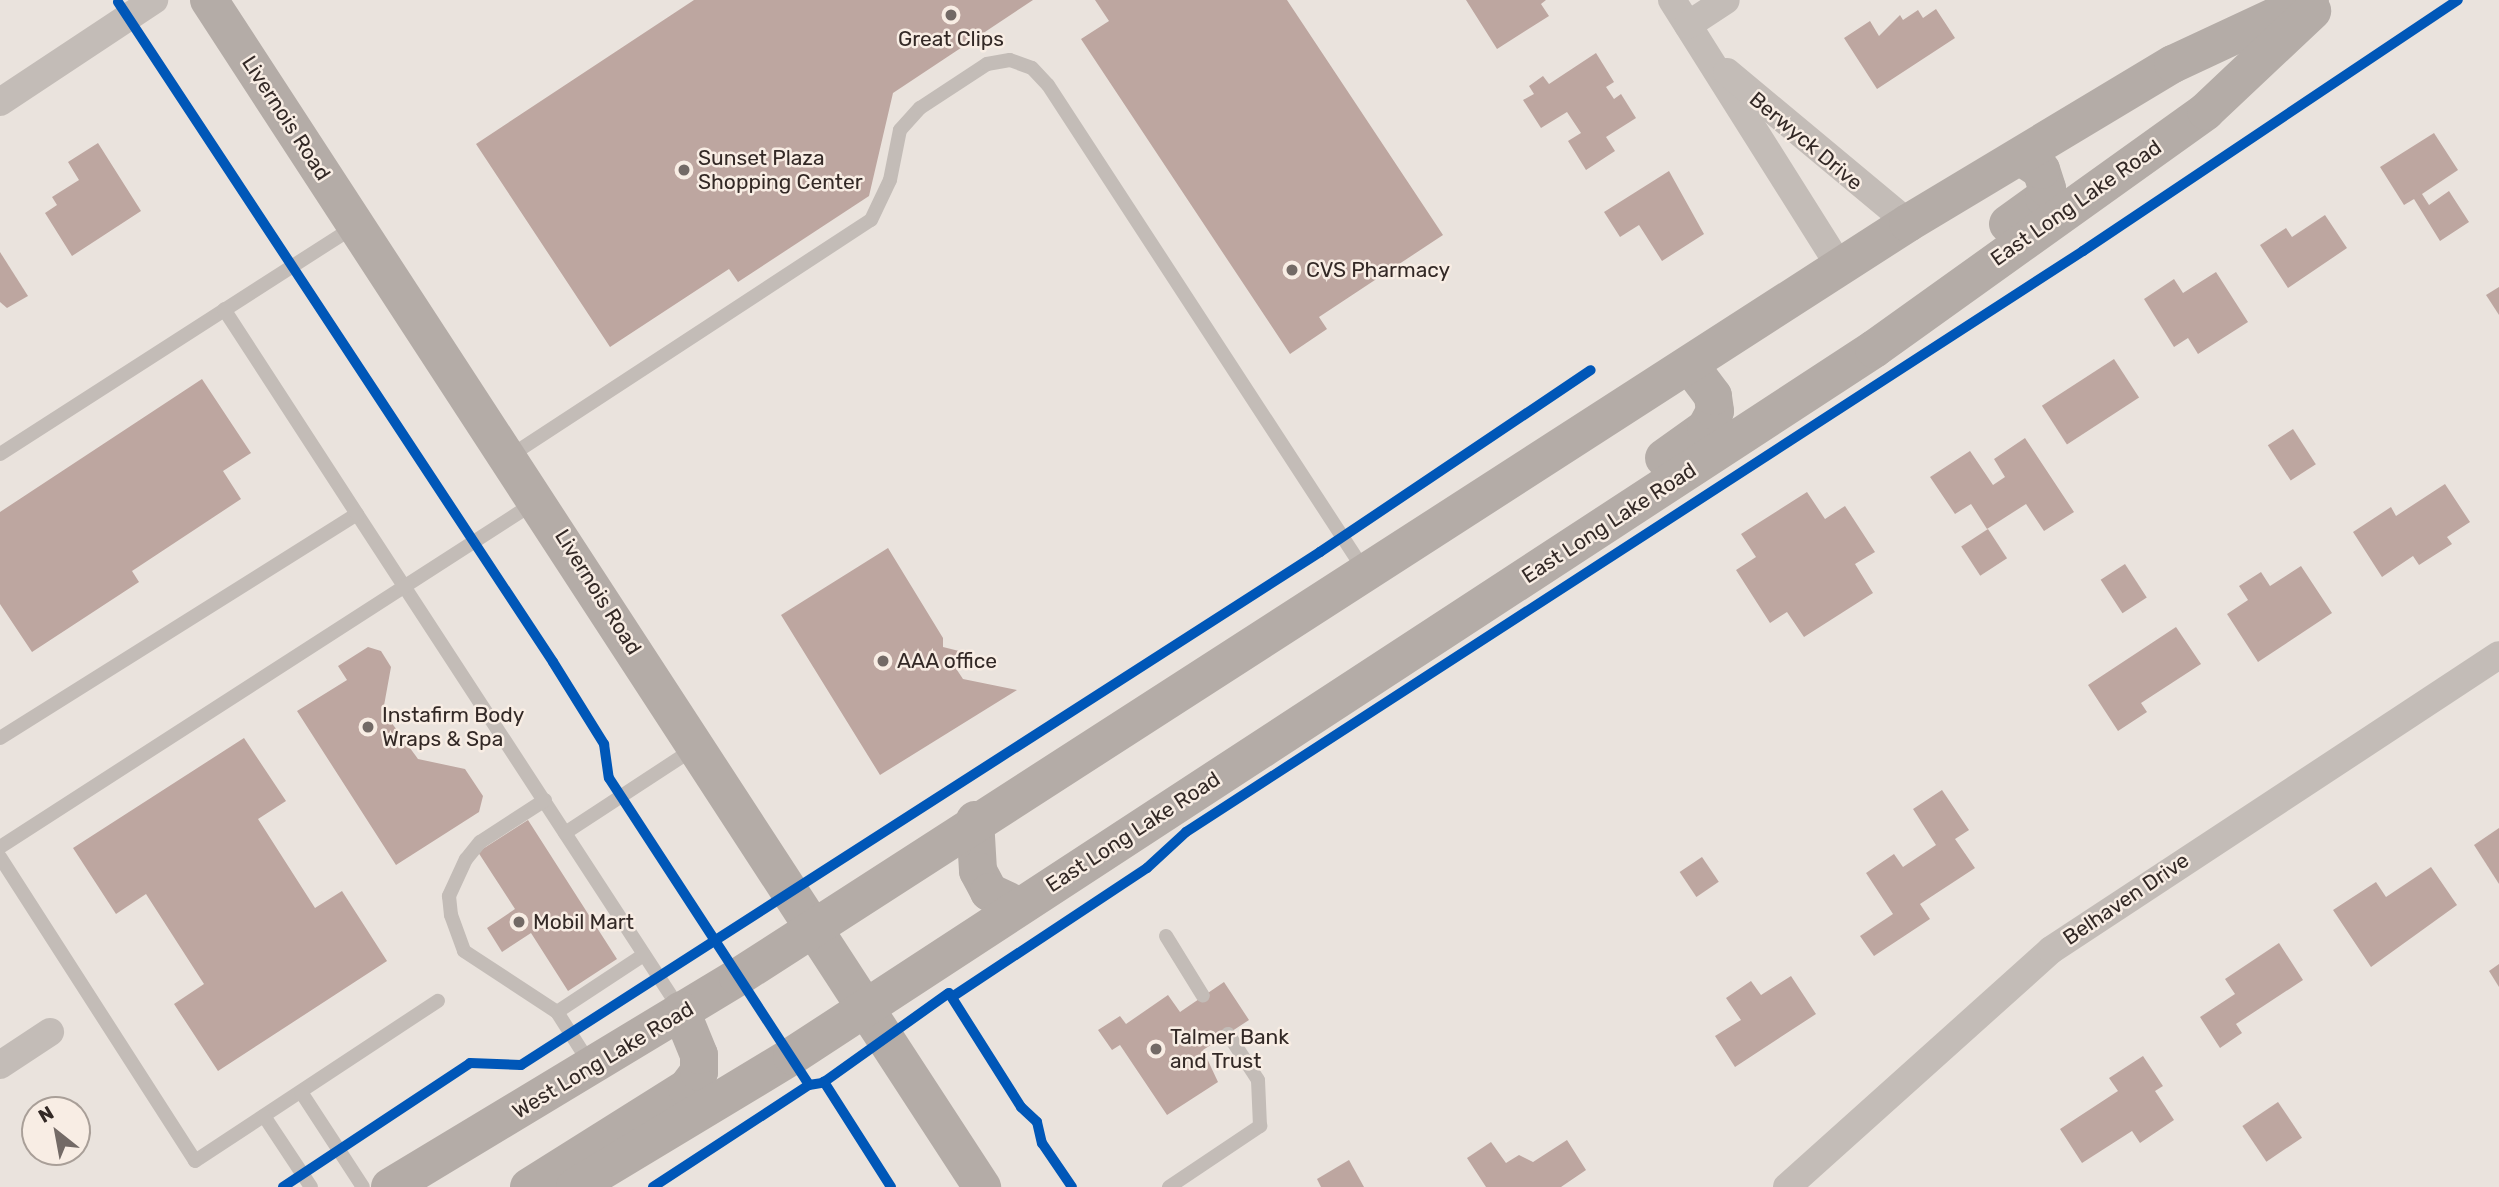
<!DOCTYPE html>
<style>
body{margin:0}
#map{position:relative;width:2499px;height:1187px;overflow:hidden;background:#eae3dd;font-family:Rubik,sans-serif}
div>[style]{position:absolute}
.building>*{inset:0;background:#bda6a0;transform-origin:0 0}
.service>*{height:14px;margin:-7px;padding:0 7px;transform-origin:7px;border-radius:7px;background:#c3bcb7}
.minor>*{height:28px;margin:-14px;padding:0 14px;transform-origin:14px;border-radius:14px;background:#c3bcb7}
.secondary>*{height:38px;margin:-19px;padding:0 19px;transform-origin:19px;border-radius:19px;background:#b4aca7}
.cycleway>*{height:10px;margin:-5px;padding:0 5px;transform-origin:5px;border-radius:5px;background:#0057b8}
.dots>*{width:19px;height:19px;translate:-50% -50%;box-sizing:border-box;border:4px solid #f8ede4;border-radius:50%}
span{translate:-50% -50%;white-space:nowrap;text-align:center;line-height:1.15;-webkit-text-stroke:5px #f8ede4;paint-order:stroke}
.poi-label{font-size:21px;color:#332926}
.left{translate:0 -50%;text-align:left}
.street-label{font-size:21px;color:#332926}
.north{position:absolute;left:21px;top:1096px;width:70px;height:70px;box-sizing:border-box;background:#f8ede4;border:2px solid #a99f98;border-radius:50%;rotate:329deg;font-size:19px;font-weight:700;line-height:28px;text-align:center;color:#332926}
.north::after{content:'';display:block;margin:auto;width:24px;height:32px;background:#736a66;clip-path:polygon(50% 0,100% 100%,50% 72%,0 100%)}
</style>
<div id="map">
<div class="building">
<div style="clip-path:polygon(694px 0,1033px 0,893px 93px,869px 196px,738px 282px,729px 269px,610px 347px,476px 144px)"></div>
<div style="clip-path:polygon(1095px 0,1287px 0,1443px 235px,1319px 317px,1327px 329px,1290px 354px,1081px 39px,1109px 21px)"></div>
<div style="clip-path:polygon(1466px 0,1546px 0,1541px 4px,1549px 16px,1497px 49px)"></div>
<div style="clip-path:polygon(1936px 9px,1955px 38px,1877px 89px,1844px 38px,1870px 21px,1879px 36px,1900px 15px,1903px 20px,1918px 10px,1923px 18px)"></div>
<div style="clip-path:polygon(1596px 53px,1614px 82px,1606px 87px,1614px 99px,1621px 94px,1636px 118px,1606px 137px,1615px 151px,1586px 170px,1568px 141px,1581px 133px,1567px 112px,1541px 128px,1523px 100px,1534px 94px,1529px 86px,1543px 76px,1549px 84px)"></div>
<div style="clip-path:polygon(2434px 133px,2458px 170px,2422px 194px,2429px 205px,2449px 191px,2469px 222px,2440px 241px,2414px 199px,2404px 205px,2380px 167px)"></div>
<div style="clip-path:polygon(98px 143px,141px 211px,72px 256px,45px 213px,57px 205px,52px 197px,79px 180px,68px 162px)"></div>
<div style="clip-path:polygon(1669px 171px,1704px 234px,1662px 261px,1639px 225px,1620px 237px,1604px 212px)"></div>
<div style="clip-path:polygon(2325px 215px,2347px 248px,2288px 288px,2260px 245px,2286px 228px,2292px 237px)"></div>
<div style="clip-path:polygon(0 252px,28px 296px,7px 308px,0 302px)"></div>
<div style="clip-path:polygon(2216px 272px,2248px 322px,2198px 354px,2188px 338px,2174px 347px,2144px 299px,2174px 279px,2183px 293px)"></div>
<div style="clip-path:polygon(2499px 287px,2499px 315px,2486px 295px)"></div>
<div style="left:2114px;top:359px;width:46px;height:86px;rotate:57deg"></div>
<div style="clip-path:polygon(202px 379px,251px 453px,223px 471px,241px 499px,132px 571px,139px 582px,32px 652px,0 604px,0 512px)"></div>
<div style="left:2293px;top:429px;width:42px;height:30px;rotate:57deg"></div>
<div style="clip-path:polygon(2025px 438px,2074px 512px,2044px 531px,2026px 504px,1987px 529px,1971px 504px,1955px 514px,1930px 477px,1970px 451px,1993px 485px,2005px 477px,1994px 459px)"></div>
<div style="clip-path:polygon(2445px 484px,2470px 522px,2447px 537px,2452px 544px,2419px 565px,2413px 556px,2382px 577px,2353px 532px,2391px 507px,2396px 516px)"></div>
<div style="clip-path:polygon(1807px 492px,1825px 519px,1845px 506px,1875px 552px,1855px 564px,1873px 593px,1804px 637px,1787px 612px,1770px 623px,1736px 570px,1756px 557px,1741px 534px)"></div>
<div style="left:1988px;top:529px;width:35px;height:32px;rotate:57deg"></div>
<div style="clip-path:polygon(888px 548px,943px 638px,943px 647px,959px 651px,953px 664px,963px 679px,1017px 690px,880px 775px,781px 615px)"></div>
<div style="left:2125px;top:564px;width:40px;height:29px;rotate:57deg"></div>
<div style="clip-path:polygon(2301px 566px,2332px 613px,2258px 662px,2227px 614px,2248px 600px,2239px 586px,2261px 572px,2270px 586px)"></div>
<div style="clip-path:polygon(2176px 627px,2201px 664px,2141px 703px,2147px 712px,2118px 731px,2088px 685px)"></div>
<div style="clip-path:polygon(368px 647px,381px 651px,391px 667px,383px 711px,418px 759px,465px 769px,483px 796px,479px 812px,396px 865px,297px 711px,347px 680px,338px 666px)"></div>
<div style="clip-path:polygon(244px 738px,286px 801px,258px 819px,315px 908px,342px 891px,387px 961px,218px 1071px,174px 1004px,204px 984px,146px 894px,116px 914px,73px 848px)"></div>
<div style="clip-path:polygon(1942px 790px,1969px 830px,1955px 839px,1975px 868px,1920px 904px,1930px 919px,1874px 956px,1860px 936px,1893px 914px,1866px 873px,1894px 854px,1903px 867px,1936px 845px,1913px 809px)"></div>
<div style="clip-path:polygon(528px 820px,617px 959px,568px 991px,531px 933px,502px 952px,487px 928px,515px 909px,478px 852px)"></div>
<div style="clip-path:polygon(2499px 828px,2499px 884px,2474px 845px)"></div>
<div style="left:1702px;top:857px;width:30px;height:27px;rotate:56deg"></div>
<div style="clip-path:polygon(2431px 867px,2457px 905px,2371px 967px,2333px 910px,2376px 882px,2386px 897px)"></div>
<div style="clip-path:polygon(2279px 943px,2303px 980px,2236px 1024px,2242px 1033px,2220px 1048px,2200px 1017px,2235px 994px,2225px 979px)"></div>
<div style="clip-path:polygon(2499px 964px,2499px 987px,2489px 971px)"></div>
<div style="clip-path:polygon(1791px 976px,1816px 1014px,1735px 1067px,1715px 1036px,1741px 1020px,1726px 998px,1751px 981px,1761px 995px)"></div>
<div style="clip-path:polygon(1224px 982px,1249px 1020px,1203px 1050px,1218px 1082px,1167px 1115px,1120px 1045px,1112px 1050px,1098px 1030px,1120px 1016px,1126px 1024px,1168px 995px,1180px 1012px)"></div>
<div style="clip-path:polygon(2143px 1056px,2163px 1086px,2155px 1091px,2174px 1120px,2140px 1143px,2132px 1131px,2082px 1163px,2060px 1129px,2118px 1091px,2109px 1078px)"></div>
<div style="left:2278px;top:1102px;width:43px;height:43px;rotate:56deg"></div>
<div style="clip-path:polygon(1567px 1140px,1586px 1170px,1561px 1187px,1486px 1187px,1467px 1158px,1491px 1142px,1506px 1163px,1519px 1155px,1533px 1162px)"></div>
<div style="clip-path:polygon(1349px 1160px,1364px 1187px,1321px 1187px,1317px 1179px)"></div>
</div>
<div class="service">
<div style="left:0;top:454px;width:422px;rotate:-32.7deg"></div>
<div style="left:510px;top:456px;width:431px;rotate:-33.2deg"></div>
<div style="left:871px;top:220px;width:44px;rotate:-64.6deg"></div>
<div style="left:890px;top:180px;width:51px;rotate:-78.7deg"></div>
<div style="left:900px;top:130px;width:30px;rotate:-48deg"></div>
<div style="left:920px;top:108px;width:80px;rotate:-33.3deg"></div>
<div style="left:987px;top:64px;width:23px;rotate:-10deg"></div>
<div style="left:1010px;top:60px;width:23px;rotate:20deg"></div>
<div style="left:1032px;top:68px;width:23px;rotate:47deg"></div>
<div style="left:1048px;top:85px;width:579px;rotate:56.91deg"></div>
<div style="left:357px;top:514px;width:593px;rotate:56.9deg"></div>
<div style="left:0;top:738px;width:421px;rotate:-32.1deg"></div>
<div style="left:357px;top:514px;width:244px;rotate:-123deg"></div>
<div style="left:545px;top:800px;width:77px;rotate:147.1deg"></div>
<div style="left:480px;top:842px;width:22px;rotate:129deg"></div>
<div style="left:466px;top:859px;width:41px;rotate:114.7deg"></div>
<div style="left:449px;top:896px;width:19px;rotate:84deg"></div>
<div style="left:451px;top:915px;width:38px;rotate:70deg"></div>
<div style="left:464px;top:951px;width:111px;rotate:33.3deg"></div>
<div style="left:557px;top:1012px;width:62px;rotate:57.6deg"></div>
<div style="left:565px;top:833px;width:155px;rotate:-33.2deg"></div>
<div style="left:0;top:847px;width:635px;rotate:-32.79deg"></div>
<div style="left:0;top:857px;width:361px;rotate:57.3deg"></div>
<div style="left:195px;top:1161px;width:291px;rotate:-33.4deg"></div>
<div style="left:1166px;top:936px;width:70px;rotate:58.3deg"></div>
<div style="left:557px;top:1012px;width:102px;rotate:-33.4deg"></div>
<div style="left:301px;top:1092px;width:113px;rotate:56.9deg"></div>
<div style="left:264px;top:1116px;width:85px;rotate:56.5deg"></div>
<div style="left:1169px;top:1187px;width:110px;rotate:-33.8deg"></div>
<div style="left:1260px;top:1126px;width:46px;rotate:-92.5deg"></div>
<div style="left:1258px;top:1080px;width:55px;rotate:-123.1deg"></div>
</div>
<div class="minor">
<div style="left:1672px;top:0;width:315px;rotate:57.8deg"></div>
<div style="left:1688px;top:25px;width:45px;rotate:-33.3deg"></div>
<div style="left:1727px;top:72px;width:236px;rotate:39.8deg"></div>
<div style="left:0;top:102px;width:185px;rotate:-33.5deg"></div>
<div style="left:0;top:1065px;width:60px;rotate:-33.4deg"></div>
<div style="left:1787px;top:1187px;width:355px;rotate:-41.9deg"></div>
<div style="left:2051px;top:950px;width:536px;rotate:-33.36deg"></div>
</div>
<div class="secondary">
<div style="left:209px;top:0;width:1417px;rotate:56.93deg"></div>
<div style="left:2008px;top:224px;width:44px;rotate:-35.8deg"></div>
<div style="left:2044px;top:198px;width:10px;rotate:-73deg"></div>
<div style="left:2047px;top:188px;width:19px;rotate:-108deg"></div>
<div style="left:2041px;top:170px;width:24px;rotate:-147deg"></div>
<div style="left:1664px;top:458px;width:52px;rotate:-35.5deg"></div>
<div style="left:1706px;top:428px;width:19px;rotate:-62deg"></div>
<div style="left:1715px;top:411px;width:15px;rotate:-98deg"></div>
<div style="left:1713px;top:396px;width:36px;rotate:-127deg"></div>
<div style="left:975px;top:820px;width:51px;rotate:86.6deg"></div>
<div style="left:978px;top:871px;width:24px;rotate:62deg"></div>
<div style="left:989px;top:892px;width:33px;rotate:25deg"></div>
<div style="left:390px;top:1187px;width:406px;rotate:-31.1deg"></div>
<div style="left:738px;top:977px;width:1392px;rotate:-32.8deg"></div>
<div style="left:1908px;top:223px;width:309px;rotate:-31deg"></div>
<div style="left:2173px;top:64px;width:151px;rotate:-25deg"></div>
<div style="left:529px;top:1187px;width:186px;rotate:-32.1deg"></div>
<div style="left:687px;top:1088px;width:20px;rotate:-53deg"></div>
<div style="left:699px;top:1072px;width:17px;rotate:-90deg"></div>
<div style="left:699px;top:1055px;width:48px;rotate:-112.2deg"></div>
<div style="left:575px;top:1187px;width:253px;rotate:-31.1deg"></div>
<div style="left:792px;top:1056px;width:1293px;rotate:-33.16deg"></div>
<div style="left:1874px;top:349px;width:408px;rotate:-35.6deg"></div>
<div style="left:2206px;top:111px;width:146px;rotate:-43.3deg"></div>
</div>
<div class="cycleway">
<div style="left:118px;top:2px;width:790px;rotate:56.61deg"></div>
<div style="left:553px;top:662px;width:97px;rotate:58.1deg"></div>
<div style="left:604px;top:744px;width:34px;rotate:82deg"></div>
<div style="left:609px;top:778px;width:366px;rotate:56.9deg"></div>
<div style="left:952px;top:997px;width:234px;rotate:-33.5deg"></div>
<div style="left:1147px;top:868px;width:53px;rotate:-42.7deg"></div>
<div style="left:1186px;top:832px;width:1069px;rotate:-32.93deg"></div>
<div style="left:2083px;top:251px;width:451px;rotate:-33.8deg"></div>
<div style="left:283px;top:1187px;width:224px;rotate:-33.5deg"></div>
<div style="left:470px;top:1063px;width:51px;rotate:2.2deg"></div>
<div style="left:521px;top:1065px;width:950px;rotate:-32.7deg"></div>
<div style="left:1320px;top:552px;width:326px;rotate:-33.9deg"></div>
<div style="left:653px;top:1187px;width:186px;rotate:-33.2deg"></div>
<div style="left:809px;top:1085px;width:12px;rotate:-9deg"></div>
<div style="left:891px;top:1187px;width:125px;rotate:-122.5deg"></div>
<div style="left:824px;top:1082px;width:153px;rotate:-35.5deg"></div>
<div style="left:949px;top:993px;width:135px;rotate:57.7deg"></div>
<div style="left:1021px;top:1107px;width:22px;rotate:43deg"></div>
<div style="left:1037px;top:1122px;width:22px;rotate:77deg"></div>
<div style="left:1042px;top:1143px;width:53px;rotate:55.7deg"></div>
</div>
<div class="dots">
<div style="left:951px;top:15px;background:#736a66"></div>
<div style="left:684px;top:170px;background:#736a66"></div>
<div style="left:1292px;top:270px;background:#736a66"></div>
<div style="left:883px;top:661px;background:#736a66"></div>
<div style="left:368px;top:727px;background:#736a66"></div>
<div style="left:519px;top:922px;background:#736a66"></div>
<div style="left:1156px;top:1049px;background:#736a66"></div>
</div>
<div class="poi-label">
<span style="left:951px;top:39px">Great Clips</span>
<span class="left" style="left:698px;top:170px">Sunset Plaza<br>Shopping Center</span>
<span class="left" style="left:1306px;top:270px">CVS Pharmacy</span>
<span class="left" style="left:897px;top:661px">AAA office</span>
<span class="left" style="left:382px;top:727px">Instafirm Body<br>Wraps &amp; Spa</span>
<span class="left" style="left:533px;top:922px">Mobil Mart</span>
<span class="left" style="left:1170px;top:1049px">Talmer Bank<br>and Trust</span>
</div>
<div class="street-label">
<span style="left:286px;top:118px;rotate:57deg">Livernois Road</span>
<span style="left:1806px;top:141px;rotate:40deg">Berwyck Drive</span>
<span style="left:2076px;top:203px;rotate:-35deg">East Long Lake Road</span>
<span style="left:1609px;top:523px;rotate:-33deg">East Long Lake Road</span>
<span style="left:598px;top:592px;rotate:58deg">Livernois Road</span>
<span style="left:1133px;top:832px;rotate:-33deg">East Long Lake Road</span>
<span style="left:2126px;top:899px;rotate:-34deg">Belhaven Drive</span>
<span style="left:603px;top:1060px;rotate:-31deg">West Long Lake Road</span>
</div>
<div class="north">N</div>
</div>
